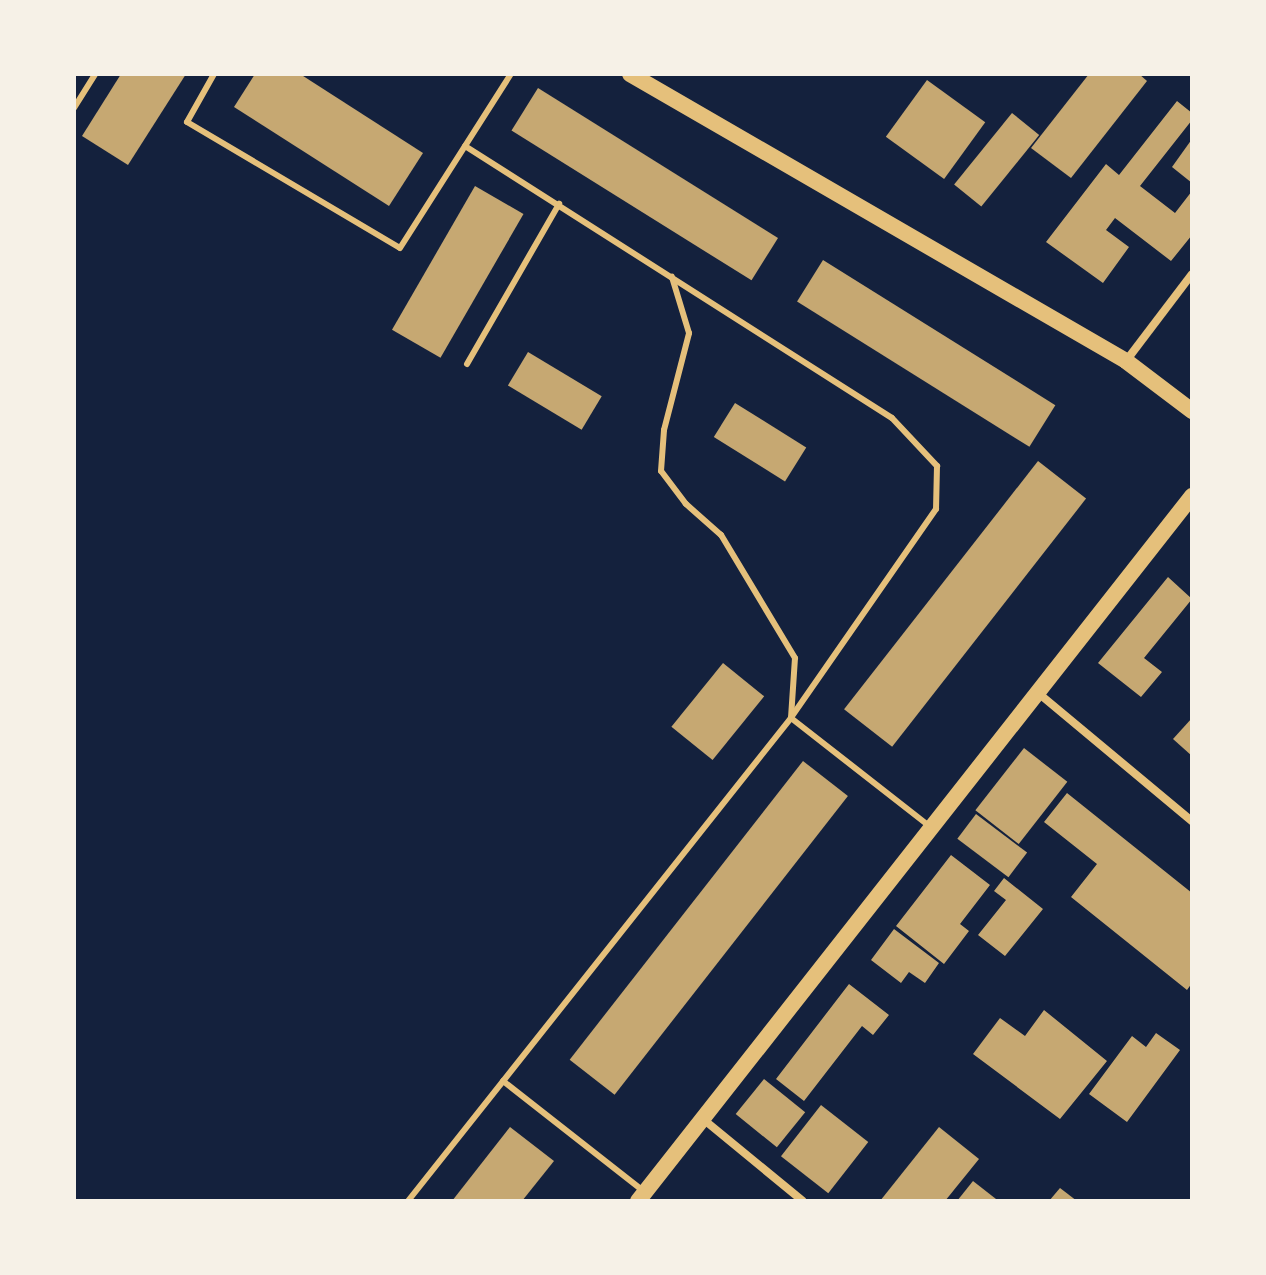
<!DOCTYPE html>
<style>
body{margin:0}
#map{position:relative;width:1266px;height:1275px;overflow:hidden;background:#14213d;font-family:Montserrat,sans-serif}
div>[style]{position:absolute}
.building>*{inset:0;background:#c6a872;transform-origin:0 0}
.service>*{height:6px;margin:-3px;padding:0 3px;transform-origin:3px;border-radius:3px;background:#e5c07b}
.minor>*{height:8px;margin:-4px;padding:0 4px;transform-origin:4px;border-radius:4px;background:#e5c07b}
.secondary>*{height:16px;margin:-8px;padding:0 8px;transform-origin:8px;border-radius:8px;background:#e5c07b}
span{translate:-50% -50%;white-space:nowrap;text-align:center;line-height:1.15;-webkit-text-stroke:6px #f6f1e7;paint-order:stroke}
.frame{position:absolute;inset:0;border:76px solid #f6f1e7;pointer-events:none}
</style>
<div id="map">
<div class="building">
<div style="clip-path:polygon(121px 74px,186px 74px,128px 165px,82px 136px)"></div>
<div style="clip-path:polygon(255px 74px,300px 74px,423px 153px,389px 206px,234px 107px)"></div>
<div style="clip-path:polygon(1089px 74px,1139px 74px,1147px 81px,1071px 178px,1031px 148px)"></div>
<div style="left:927px;top:80px;width:72px;height:70px;rotate:36deg"></div>
<div style="left:538px;top:88px;width:283px;height:50px;rotate:32deg"></div>
<div style="clip-path:polygon(1177px 101px,1192px 113px,1192px 120px,1140px 186px,1175px 213px,1192px 191px,1192px 235px,1171px 261px,1115px 218px,1106px 230px,1129px 247px,1103px 283px,1046px 242px,1106px 164px,1119px 175px)"></div>
<div style="left:1012px;top:113px;width:35px;height:92px;rotate:39deg"></div>
<div style="clip-path:polygon(1192px 139px,1192px 183px,1172px 167px)"></div>
<div style="left:475px;top:186px;width:56px;height:166px;rotate:30deg"></div>
<div style="left:823px;top:260px;width:274px;height:49px;rotate:32deg"></div>
<div style="left:528px;top:352px;width:86px;height:39px;rotate:31deg"></div>
<div style="left:735px;top:403px;width:84px;height:40px;rotate:32deg"></div>
<div style="left:1038px;top:461px;width:61px;height:315px;rotate:38deg"></div>
<div style="clip-path:polygon(1168px 577px,1192px 599px,1144px 658px,1162px 672px,1141px 697px,1098px 663px)"></div>
<div style="left:723px;top:663px;width:53px;height:82px;rotate:39deg"></div>
<div style="clip-path:polygon(1192px 718px,1192px 756px,1173px 739px)"></div>
<div style="left:1024px;top:748px;width:55px;height:79px;rotate:38deg"></div>
<div style="left:803px;top:761px;width:57px;height:379px;rotate:38deg"></div>
<div style="clip-path:polygon(1067px 793px,1192px 893px,1192px 983px,1187px 990px,1071px 897px,1097px 864px,1044px 822px)"></div>
<div style="left:976px;top:814px;width:64px;height:31px;rotate:37deg"></div>
<div style="clip-path:polygon(951px 855px,990px 885px,960px 924px,969px 931px,944px 964px,896px 926px)"></div>
<div style="clip-path:polygon(1004px 878px,1043px 909px,1005px 956px,978px 935px,1006px 900px,994px 891px)"></div>
<div style="clip-path:polygon(894px 929px,939px 963px,925px 983px,909px 972px,901px 983px,871px 960px)"></div>
<div style="clip-path:polygon(849px 984px,889px 1015px,873px 1035px,862px 1026px,804px 1101px,776px 1079px)"></div>
<div style="clip-path:polygon(1044px 1010px,1107px 1061px,1060px 1119px,973px 1054px,1000px 1018px,1025px 1036px)"></div>
<div style="clip-path:polygon(1156px 1033px,1180px 1050px,1127px 1122px,1089px 1094px,1132px 1036px,1146px 1047px)"></div>
<div style="left:764px;top:1079px;width:53px;height:45px;rotate:39deg"></div>
<div style="left:821px;top:1105px;width:60px;height:65px;rotate:38deg"></div>
<div style="clip-path:polygon(510px 1127px,554px 1161px,522px 1201px,452px 1201px)"></div>
<div style="clip-path:polygon(939px 1127px,979px 1159px,945px 1201px,880px 1201px)"></div>
<div style="clip-path:polygon(973px 1181px,996px 1199px,994px 1201px,957px 1201px)"></div>
<div style="clip-path:polygon(1060px 1188px,1077px 1201px,1049px 1201px)"></div>
</div>
<div class="service">
<div style="left:214px;top:74px;width:55px;rotate:119.4deg"></div>
<div style="left:187px;top:122px;width:247px;rotate:30.6deg"></div>
<div style="left:400px;top:248px;width:206px;rotate:-57.5deg"></div>
<div style="left:74px;top:108px;width:40px;rotate:-58deg"></div>
<div style="left:465px;top:146px;width:506px;rotate:32.5deg"></div>
<div style="left:892px;top:418px;width:66px;rotate:46.8deg"></div>
<div style="left:937px;top:466px;width:43px;rotate:91.3deg"></div>
<div style="left:936px;top:509px;width:254px;rotate:124.8deg"></div>
<div style="left:791px;top:718px;width:175px;rotate:38deg"></div>
<div style="left:467px;top:364px;width:185px;rotate:-60.1deg"></div>
<div style="left:503px;top:1081px;width:177px;rotate:38.1deg"></div>
<div style="left:408px;top:1201px;width:616px;rotate:-51.59deg"></div>
<div style="left:791px;top:718px;width:60px;rotate:-86.2deg"></div>
<div style="left:795px;top:658px;width:144px;rotate:-121deg"></div>
<div style="left:721px;top:535px;width:47px;rotate:-138.5deg"></div>
<div style="left:686px;top:504px;width:41px;rotate:-127.1deg"></div>
<div style="left:661px;top:471px;width:41px;rotate:-85.8deg"></div>
<div style="left:664px;top:430px;width:100px;rotate:-75.5deg"></div>
<div style="left:689px;top:333px;width:59px;rotate:-106.9deg"></div>
</div>
<div class="minor">
<div style="left:1126px;top:361px;width:109px;rotate:-52.8deg"></div>
<div style="left:1037px;top:692px;width:202px;rotate:39.8deg"></div>
<div style="left:703px;top:1119px;width:129px;rotate:39.4deg"></div>
</div>
<div class="secondary">
<div style="left:630px;top:74px;width:573px;rotate:30.05deg"></div>
<div style="left:1126px;top:361px;width:83px;rotate:37.1deg"></div>
<div style="left:638px;top:1201px;width:897px;rotate:-51.84deg"></div>
</div>
<div class="frame"></div>
</div>
